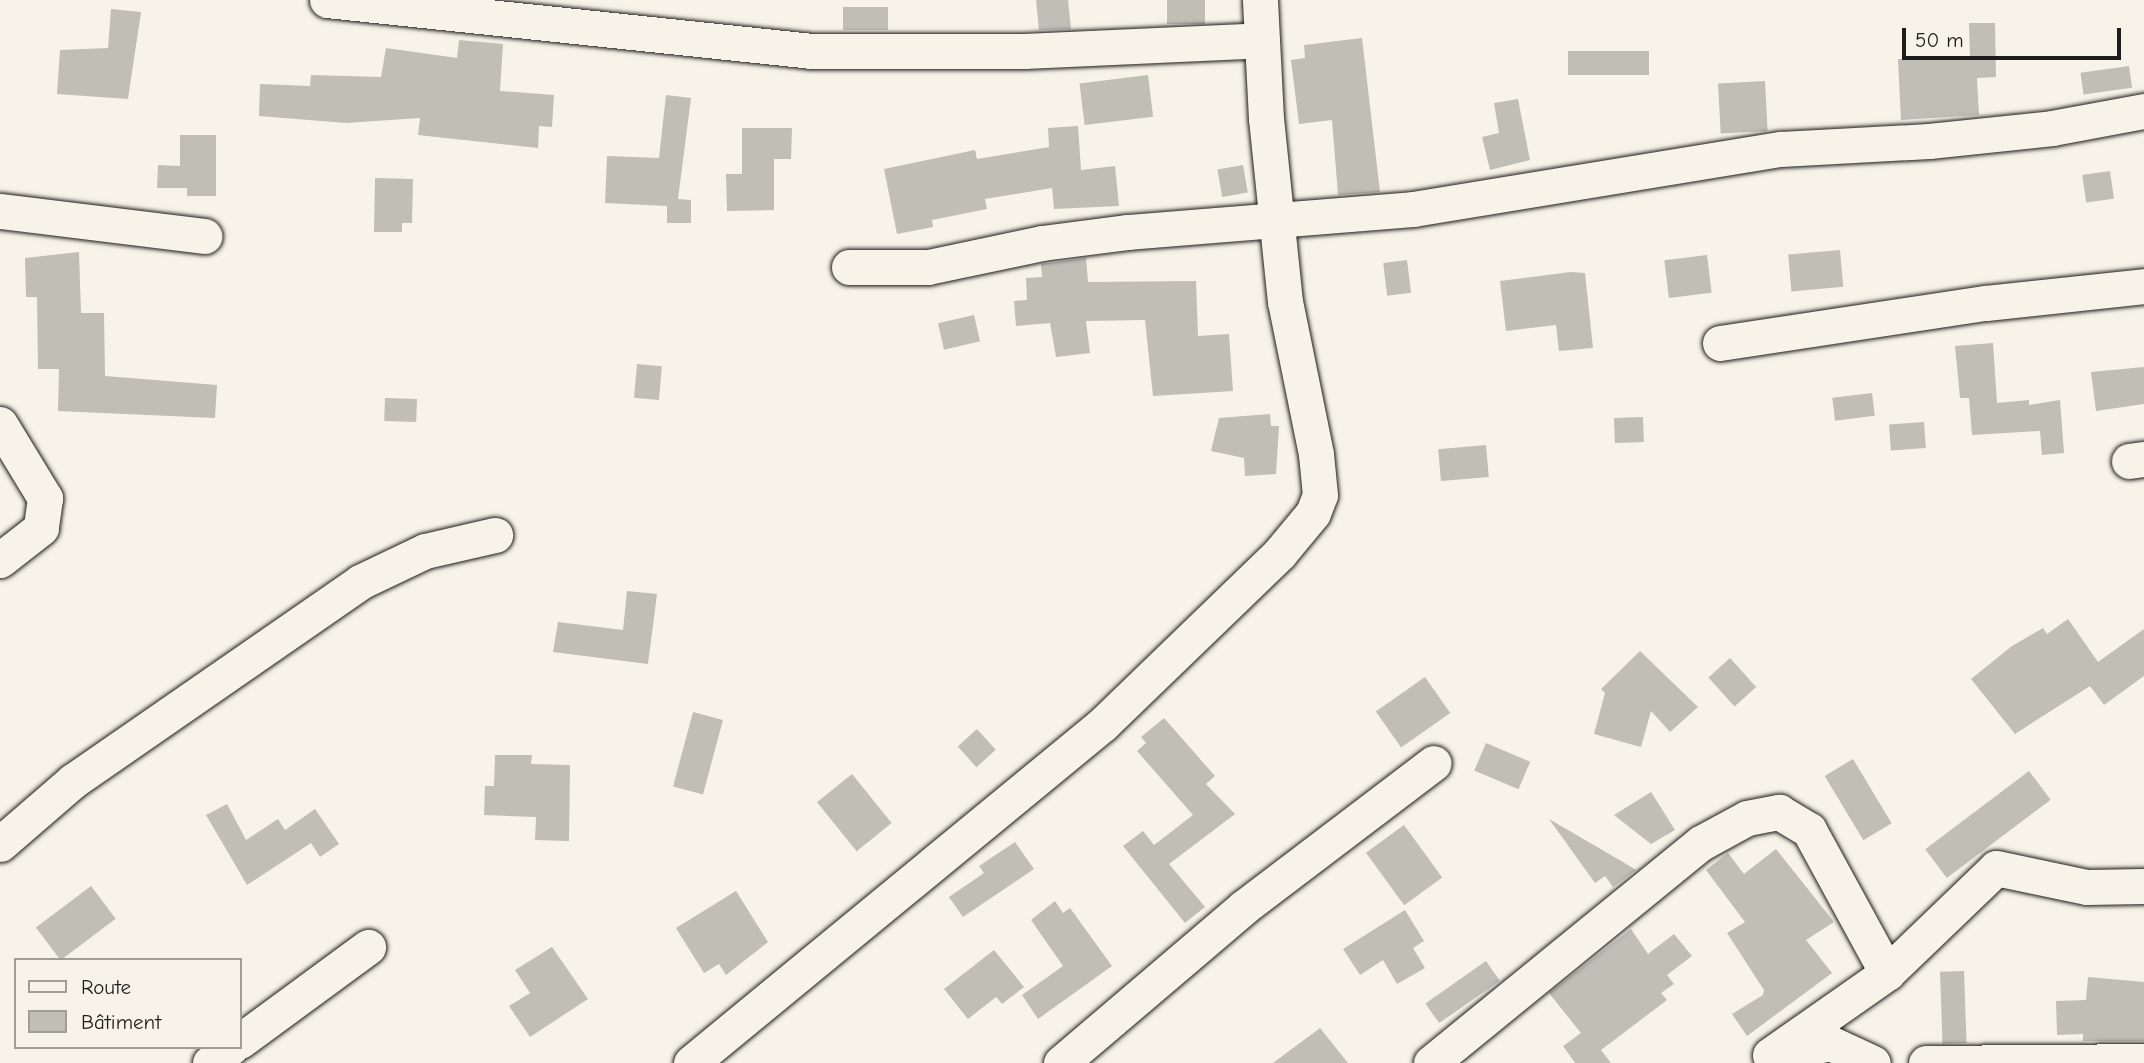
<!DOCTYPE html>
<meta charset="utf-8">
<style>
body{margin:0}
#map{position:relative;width:2144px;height:1063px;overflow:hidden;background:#f7f3e8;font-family:"Comic Neue",sans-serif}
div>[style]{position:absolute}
.building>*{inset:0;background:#c0beb5;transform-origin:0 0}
.roads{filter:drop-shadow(0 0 2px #1c1c1c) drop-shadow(0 0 2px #1c1c1c)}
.minor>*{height:35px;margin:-17.5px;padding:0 17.5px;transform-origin:17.5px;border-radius:17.5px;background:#f7f3e8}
span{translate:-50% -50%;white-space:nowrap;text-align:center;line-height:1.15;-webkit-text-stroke:5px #f7f3e8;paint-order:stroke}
.legend{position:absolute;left:14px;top:958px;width:228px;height:91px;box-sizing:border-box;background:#f7f3e8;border:2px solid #9f9d96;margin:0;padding:9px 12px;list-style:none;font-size:21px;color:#1c1c1c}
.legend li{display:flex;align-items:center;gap:14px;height:35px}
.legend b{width:35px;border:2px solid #9f9d96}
.scale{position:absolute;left:1902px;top:28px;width:219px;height:32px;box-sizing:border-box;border:4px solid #1c1c1c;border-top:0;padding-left:9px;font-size:21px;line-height:24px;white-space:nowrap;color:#1c1c1c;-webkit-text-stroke:5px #f7f3e8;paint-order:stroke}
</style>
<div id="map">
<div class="building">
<div style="clip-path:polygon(1036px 0,1068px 0,1071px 29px,1039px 30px)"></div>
<div style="left:1167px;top:0;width:38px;height:24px"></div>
<div style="left:888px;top:7px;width:23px;height:45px;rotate:90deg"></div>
<div style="clip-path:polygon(111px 9px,141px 12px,128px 99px,57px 94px,60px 50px,108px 48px)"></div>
<div style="clip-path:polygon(1969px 23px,1995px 23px,1996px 77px,1977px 78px,1979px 115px,1901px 120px,1898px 59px,1970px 60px)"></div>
<div style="clip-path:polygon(1362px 38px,1380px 192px,1338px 195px,1332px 120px,1299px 124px,1291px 60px,1305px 58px,1304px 45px)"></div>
<div style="clip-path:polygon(459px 40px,503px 44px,500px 91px,554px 95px,552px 127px,539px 126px,538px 148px,418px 135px,420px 118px,346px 123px,259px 116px,260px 84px,310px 86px,311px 75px,381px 77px,386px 48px,457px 58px)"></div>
<div style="left:1649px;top:51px;width:24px;height:81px;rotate:90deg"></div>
<div style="left:2129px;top:66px;width:22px;height:49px;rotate:82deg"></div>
<div style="left:1148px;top:75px;width:42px;height:69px;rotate:83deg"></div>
<div style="left:1765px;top:81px;width:50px;height:47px;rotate:87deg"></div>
<div style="clip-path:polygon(666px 95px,691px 98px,678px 199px,691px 200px,691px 223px,667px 223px,667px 206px,605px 203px,607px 156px,659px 158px)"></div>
<div style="clip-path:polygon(1518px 99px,1530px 160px,1490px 170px,1482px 137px,1499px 133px,1494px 103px)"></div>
<div style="clip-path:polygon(1078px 126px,1081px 170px,1115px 166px,1119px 206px,1054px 209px,1052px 188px,985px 199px,987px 209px,932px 220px,933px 227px,897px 234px,884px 169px,975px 150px,977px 159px,1049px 147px,1048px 128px)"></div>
<div style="clip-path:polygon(742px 128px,792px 128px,791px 159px,774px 159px,774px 210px,727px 211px,726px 174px,742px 174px)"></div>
<div style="clip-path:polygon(180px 135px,216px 135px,216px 196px,187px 196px,187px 188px,157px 188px,158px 165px,180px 166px)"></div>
<div style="left:1243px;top:165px;width:28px;height:26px;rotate:80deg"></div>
<div style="left:2110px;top:171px;width:28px;height:28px;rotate:82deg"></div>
<div style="clip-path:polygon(375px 178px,413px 179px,412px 223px,402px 223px,402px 232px,374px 232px)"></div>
<div style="left:1840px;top:250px;width:37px;height:52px;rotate:85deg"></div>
<div style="clip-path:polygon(79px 252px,81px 313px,104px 313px,105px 376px,217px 385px,215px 418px,58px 411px,59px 369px,38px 369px,37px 297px,26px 297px,25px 258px)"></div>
<div style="left:1707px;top:255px;width:38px;height:43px;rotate:83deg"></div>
<div style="clip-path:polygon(1086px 258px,1088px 282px,1196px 281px,1198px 336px,1229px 334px,1233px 391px,1153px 396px,1145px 320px,1086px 321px,1090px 353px,1056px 357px,1050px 323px,1016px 326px,1014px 301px,1027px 300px,1026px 278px,1042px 277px,1041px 264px)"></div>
<div style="left:1407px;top:260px;width:33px;height:24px;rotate:83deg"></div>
<div style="clip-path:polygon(1570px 272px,1585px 273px,1593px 348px,1559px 351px,1556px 325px,1506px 331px,1500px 281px)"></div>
<div style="left:974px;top:315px;width:27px;height:37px;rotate:77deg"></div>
<div style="clip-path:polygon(1993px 343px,1997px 403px,2029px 400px,2029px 405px,2060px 400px,2064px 453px,2042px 455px,2040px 431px,1972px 435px,1969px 398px,1960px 398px,1955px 346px)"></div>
<div style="left:637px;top:364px;width:25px;height:34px;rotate:5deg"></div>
<div style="clip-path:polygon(2144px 367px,2144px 404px,2096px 411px,2091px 372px)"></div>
<div style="left:1872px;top:393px;width:23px;height:40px;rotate:83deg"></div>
<div style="left:385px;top:398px;width:32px;height:23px;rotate:2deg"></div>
<div style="clip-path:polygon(1270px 414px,1271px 426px,1279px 426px,1276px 474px,1245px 476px,1244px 458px,1211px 451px,1219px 418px)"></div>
<div style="left:1643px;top:417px;width:25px;height:29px;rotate:88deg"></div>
<div style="left:1924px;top:422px;width:26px;height:35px;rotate:86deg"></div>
<div style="left:1486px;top:445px;width:32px;height:48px;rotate:85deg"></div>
<div style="clip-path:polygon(627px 591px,657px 594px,648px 664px,553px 652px,558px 622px,623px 630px)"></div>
<div style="clip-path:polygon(2068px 619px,2098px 662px,2144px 629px,2144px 676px,2104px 705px,2090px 686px,2015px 734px,1971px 679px,2012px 646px,2043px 628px,2047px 634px)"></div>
<div style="clip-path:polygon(1640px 651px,1698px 707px,1670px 732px,1651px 711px,1641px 747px,1594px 734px,1605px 693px,1601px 689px)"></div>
<div style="left:1730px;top:658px;width:39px;height:29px;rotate:48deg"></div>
<div style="left:1425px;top:677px;width:44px;height:60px;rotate:55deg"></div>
<div style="left:693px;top:712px;width:31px;height:77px;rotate:15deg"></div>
<div style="clip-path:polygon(1164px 718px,1215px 776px,1206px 784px,1235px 814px,1169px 864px,1205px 907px,1185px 923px,1123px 846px,1143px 831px,1154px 845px,1193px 815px,1137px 751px,1146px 743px,1141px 737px)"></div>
<div style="left:977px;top:729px;width:28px;height:26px;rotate:48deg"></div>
<div style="left:1486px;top:743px;width:48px;height:30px;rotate:23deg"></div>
<div style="clip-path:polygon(495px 755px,532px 755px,531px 764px,570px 765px,569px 841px,535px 840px,536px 817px,484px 815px,485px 786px,494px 786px)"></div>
<div style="left:1853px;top:759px;width:75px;height:33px;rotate:59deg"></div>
<div style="left:2029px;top:771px;width:36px;height:130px;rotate:53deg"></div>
<div style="left:852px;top:774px;width:63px;height:45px;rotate:51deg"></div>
<div style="clip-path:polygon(1651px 792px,1675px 830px,1651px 844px,1614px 815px)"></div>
<div style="clip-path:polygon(227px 804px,246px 840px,278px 819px,285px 830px,315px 809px,339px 844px,320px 857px,311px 843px,247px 885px,206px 815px)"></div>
<div style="clip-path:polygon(1549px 819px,1623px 862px,1636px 870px,1613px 887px,1605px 876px,1595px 883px)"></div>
<div style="left:1404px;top:825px;width:65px;height:47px;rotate:54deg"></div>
<div style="clip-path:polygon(1015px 842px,1034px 869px,963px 917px,949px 897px,984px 873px,979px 866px)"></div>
<div style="clip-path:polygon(1776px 849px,1834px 922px,1806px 940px,1832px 973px,1747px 1036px,1732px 1014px,1763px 995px,1764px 990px,1727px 933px,1745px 922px,1706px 870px,1728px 853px,1744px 874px)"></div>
<div style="left:91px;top:886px;width:41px;height:69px;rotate:53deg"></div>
<div style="clip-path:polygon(736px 891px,768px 942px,726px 975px,719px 964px,704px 973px,676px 928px)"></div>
<div style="clip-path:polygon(1055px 901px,1063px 913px,1070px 908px,1112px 966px,1038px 1019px,1022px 995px,1063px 966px,1031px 920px)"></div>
<div style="clip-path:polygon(1405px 910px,1424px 941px,1413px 948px,1425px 968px,1397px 984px,1383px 960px,1360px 975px,1343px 949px)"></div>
<div style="clip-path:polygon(1631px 929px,1648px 954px,1674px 934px,1692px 956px,1667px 975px,1674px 984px,1661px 993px,1667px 1000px,1601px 1050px,1611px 1063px,1575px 1063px,1563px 1046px,1581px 1033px,1549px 993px)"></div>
<div style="clip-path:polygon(552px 947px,588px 999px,530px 1037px,509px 1006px,530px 993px,515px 970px)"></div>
<div style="clip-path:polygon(994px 950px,1024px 987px,1002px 1004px,996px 997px,968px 1019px,944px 989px)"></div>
<div style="left:1486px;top:961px;width:24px;height:74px;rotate:55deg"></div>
<div style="left:1964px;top:971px;width:72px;height:24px;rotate:88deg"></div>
<div style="clip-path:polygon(2088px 977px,2144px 982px,2144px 1041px,2083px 1041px,2083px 1034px,2057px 1035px,2056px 1001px,2086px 1000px)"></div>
<div style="clip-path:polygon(1320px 1028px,1348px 1063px,1273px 1063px)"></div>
</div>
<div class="roads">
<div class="minor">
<div style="left:327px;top:0;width:486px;rotate:6deg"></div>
<div style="left:810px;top:51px;width:214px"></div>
<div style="left:1024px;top:51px;width:238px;rotate:-2.6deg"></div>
<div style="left:0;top:211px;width:206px;rotate:7deg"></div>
<div style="left:849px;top:267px;width:79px"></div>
<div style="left:928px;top:267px;width:116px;rotate:-11.9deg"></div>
<div style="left:1042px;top:243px;width:87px;rotate:-7.3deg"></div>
<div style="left:1128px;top:232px;width:286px;rotate:-4.6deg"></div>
<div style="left:1413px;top:209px;width:373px;rotate:-9.3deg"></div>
<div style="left:1781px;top:149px;width:148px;rotate:-3.1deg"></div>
<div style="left:1929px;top:141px;width:124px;rotate:-6deg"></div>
<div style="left:2052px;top:128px;width:94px;rotate:-10.5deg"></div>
<div style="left:1720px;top:343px;width:269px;rotate:-8.6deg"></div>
<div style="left:1986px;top:303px;width:159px;rotate:-6.1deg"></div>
<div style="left:0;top:424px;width:87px;rotate:58.7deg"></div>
<div style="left:45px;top:498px;width:30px;rotate:98deg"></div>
<div style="left:41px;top:528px;width:52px;rotate:142deg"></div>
<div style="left:2129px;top:461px;width:15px;rotate:-8deg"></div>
<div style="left:0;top:844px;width:96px;rotate:-40.8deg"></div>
<div style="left:73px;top:781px;width:349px;rotate:-34.7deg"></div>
<div style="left:360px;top:582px;width:72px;rotate:-25.5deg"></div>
<div style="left:425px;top:551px;width:72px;rotate:-12.9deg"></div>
<div style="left:240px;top:1041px;width:159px;rotate:-36.3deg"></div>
<div style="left:1783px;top:1053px;width:48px;rotate:-12deg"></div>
<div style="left:1830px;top:1043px;width:47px;rotate:24.9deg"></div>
<div style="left:1770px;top:1055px;width:143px;rotate:-35deg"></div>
<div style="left:1887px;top:973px;width:151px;rotate:-43.9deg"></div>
<div style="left:1996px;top:868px;width:93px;rotate:11.8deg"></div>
<div style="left:2087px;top:887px;width:57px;rotate:-1deg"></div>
<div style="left:210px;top:1063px;width:26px;rotate:-37deg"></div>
<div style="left:691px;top:1063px;width:534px;rotate:-39.45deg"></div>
<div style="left:1103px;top:724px;width:245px;rotate:-44deg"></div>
<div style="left:1279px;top:554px;width:53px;rotate:-50.3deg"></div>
<div style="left:1313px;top:513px;width:19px;rotate:-69deg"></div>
<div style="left:1320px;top:495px;width:41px;rotate:-95.6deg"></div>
<div style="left:1316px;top:454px;width:155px;rotate:-101.5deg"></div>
<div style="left:1285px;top:302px;width:184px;rotate:-95.9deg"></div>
<div style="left:1266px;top:119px;width:119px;rotate:-92.9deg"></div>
<div style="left:1061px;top:1063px;width:240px;rotate:-40.4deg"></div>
<div style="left:1244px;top:907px;width:238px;rotate:-37.2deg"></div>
<div style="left:1431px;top:1063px;width:348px;rotate:-39.2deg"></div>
<div style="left:1701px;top:843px;width:52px;rotate:-28.5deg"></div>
<div style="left:1747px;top:818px;width:33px;rotate:-11deg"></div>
<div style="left:1779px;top:812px;width:35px;rotate:31deg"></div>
<div style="left:1809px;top:830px;width:163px;rotate:61.4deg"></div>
<div style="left:1926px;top:1063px;width:218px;rotate:-0.5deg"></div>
</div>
</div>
<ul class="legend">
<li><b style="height:9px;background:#f7f3e8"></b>Route</li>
<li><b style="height:19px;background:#c0beb5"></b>Bâtiment</li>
</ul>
<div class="scale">50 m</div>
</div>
